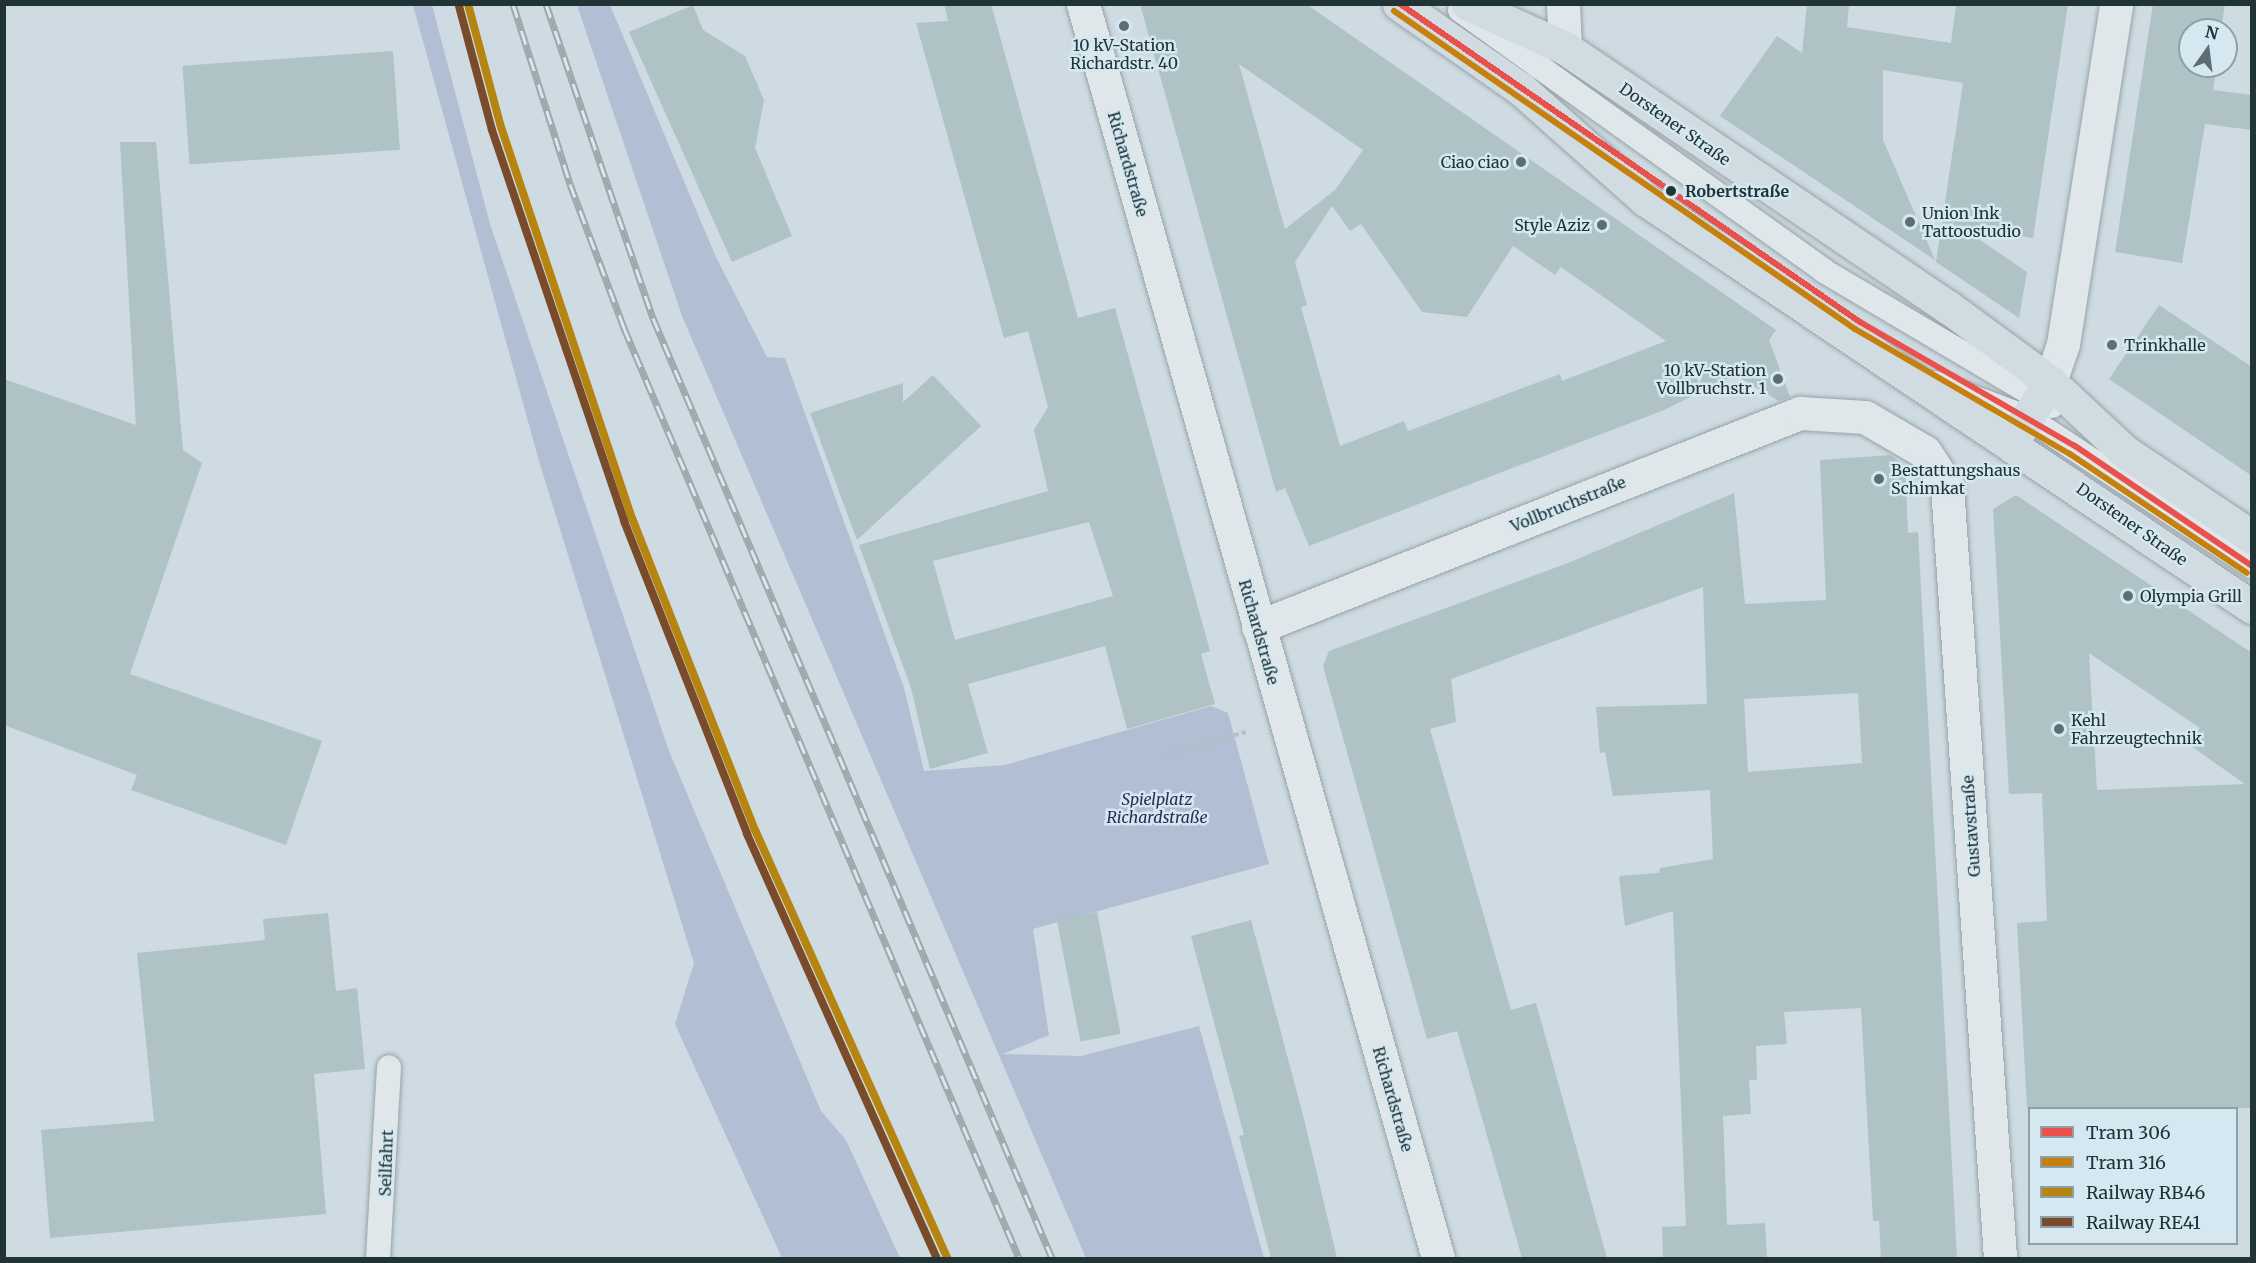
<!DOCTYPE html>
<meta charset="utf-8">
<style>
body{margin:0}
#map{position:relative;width:2256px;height:1263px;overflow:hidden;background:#cedbe2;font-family:Merriweather,serif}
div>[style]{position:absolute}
.green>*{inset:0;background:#b2bed3}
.building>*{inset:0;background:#afc2c5;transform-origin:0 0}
.path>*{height:4px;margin-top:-2px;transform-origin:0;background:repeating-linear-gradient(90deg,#b6bfc3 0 4.5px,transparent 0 7.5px)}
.roads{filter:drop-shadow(0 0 2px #97a3a7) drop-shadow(0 0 2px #97a3a7)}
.service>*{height:24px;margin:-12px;padding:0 12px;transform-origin:12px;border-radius:12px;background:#dfe7ea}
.minor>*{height:33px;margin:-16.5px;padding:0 16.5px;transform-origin:16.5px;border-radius:16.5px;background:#dfe7ea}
.primary>*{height:33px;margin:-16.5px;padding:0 16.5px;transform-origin:16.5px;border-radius:16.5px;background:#d1dce2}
.rail>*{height:7px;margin-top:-3.5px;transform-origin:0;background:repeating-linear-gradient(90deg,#d5e8f2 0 14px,#9fa7aa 0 28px);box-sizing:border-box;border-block:2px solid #9fa7aa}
.rail-1>*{height:8px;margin:-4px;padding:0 4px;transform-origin:4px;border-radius:4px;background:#b68410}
.rail-2>*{height:8px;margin:-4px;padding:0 4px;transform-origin:4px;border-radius:4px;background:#7a4b2a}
.tram-1>*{height:6px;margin:-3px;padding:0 3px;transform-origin:3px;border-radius:3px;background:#ea504c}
.tram-2>*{height:6px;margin:-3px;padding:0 3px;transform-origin:3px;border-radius:3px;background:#c5800e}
.dots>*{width:16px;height:16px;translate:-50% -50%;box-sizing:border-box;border:3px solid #d5e8f2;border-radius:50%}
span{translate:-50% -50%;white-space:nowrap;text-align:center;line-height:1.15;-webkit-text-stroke:5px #d5e8f2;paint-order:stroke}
.poi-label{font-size:16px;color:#203335}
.right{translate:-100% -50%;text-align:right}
.left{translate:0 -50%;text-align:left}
.street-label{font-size:16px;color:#203335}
.stop-label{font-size:16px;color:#203335;font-weight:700}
.park-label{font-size:16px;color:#282d50;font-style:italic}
.frame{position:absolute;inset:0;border:6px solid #203335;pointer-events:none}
.legend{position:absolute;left:2028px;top:1107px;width:210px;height:138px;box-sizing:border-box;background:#d5e8f2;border:2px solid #8da0a6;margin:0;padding:8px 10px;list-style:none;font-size:18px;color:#203335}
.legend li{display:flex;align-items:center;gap:12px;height:30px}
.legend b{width:30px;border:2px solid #8da0a6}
.north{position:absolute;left:2178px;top:18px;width:60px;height:60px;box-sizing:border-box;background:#d5e8f2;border:2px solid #8da0a6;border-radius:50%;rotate:14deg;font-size:16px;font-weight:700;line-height:24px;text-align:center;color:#203335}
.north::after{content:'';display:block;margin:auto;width:21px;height:27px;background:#5d6e72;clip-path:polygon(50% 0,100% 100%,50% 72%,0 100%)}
</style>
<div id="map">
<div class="green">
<div style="clip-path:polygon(413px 5px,432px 5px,490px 224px,669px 751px,821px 1111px,846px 1140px,900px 1258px,782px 1258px,675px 1024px,694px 963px,539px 461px)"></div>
<div style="clip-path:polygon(577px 5px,610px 5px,715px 255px,767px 357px,785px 358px,904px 688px,924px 771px,1005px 765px,1211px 706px,1228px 713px,1269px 864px,1033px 929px,1049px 1035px,1003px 1054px,1081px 1056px,1199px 1026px,1264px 1258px,1086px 1258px,682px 316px)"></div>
</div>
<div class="building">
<div style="clip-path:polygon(evenodd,944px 4px,991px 4px,1078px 318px,1115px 308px,1210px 651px,1201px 654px,1215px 704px,1127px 729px,1105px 646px,968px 684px,988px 753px,930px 769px,911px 688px,859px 545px,1048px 491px,1034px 430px,1048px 407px,1028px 331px,1004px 338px,916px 23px,948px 21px,944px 4px,1089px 522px,1113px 596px,955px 640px,933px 561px,1089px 522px)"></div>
<div style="clip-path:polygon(evenodd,1140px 4px,1306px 4px,1776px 330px,1769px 340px,1790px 397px,1779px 401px,1735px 375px,1664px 410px,1309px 546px,1285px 488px,1276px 492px,1140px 4px,1239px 64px,1363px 150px,1335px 190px,1285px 229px,1239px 64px,1140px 4px,1332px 206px,1350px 231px,1361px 224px,1422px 312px,1467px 317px,1513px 246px,1555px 275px,1561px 267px,1666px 341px,1562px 381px,1560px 374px,1408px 431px,1404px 421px,1340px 446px,1301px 307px,1307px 305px,1295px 262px,1332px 206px)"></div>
<div style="clip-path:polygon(1807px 4px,1849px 4px,1847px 27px,1951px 43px,1956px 6px,2068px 4px,2033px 238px,1958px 225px,2027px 272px,2019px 318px,1936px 262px,1963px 83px,1883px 70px,1883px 140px,1935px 260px,1720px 116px,1777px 36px,1802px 53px)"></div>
<div style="clip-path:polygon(2153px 4px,2225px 4px,2221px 30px,2190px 30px,2190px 66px,2217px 66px,2213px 90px,2252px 95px,2252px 130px,2205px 124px,2182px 263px,2115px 252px)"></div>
<div style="clip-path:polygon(693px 5px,703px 30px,745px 56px,764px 100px,755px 148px,792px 236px,732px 262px,629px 32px)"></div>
<div style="left:393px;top:51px;width:99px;height:211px;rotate:86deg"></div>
<div style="clip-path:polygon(120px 142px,156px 142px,183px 450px,202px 463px,130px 674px,322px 741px,286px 845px,131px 790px,137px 775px,4px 725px,4px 379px,136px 425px)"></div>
<div style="clip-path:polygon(2159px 305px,2252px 367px,2252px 476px,2109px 379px)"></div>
<div style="clip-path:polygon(933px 375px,981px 426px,857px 540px,810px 413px,903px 383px,903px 402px)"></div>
<div style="clip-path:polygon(evenodd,1891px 455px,1905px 467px,1908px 533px,1918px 532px,1957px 1258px,1881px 1258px,1879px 1221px,1873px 1221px,1861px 1008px,1784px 1012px,1787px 1044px,1756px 1046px,1757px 1080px,1749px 1080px,1751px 1114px,1723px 1116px,1727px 1225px,1765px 1223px,1767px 1258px,1663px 1258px,1662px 1227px,1686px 1226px,1673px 911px,1625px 926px,1619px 876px,1659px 873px,1660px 868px,1713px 859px,1710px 790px,1613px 796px,1605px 752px,1600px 753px,1596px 707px,1707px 704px,1703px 587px,1451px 679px,1456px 722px,1430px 729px,1511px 1010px,1536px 1003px,1607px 1258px,1522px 1258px,1457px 1031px,1427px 1039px,1323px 666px,1329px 651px,1568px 563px,1734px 493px,1745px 604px,1826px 600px,1820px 460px,1891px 455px,1858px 693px,1862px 763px,1748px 772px,1744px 699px,1858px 693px)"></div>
<div style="clip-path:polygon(evenodd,2016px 495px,2252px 653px,2252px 1108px,2027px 1108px,2017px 923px,2047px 921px,2042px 793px,2009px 794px,1993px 509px,2016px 495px,2089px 653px,2200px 728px,2188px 744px,2245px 784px,2097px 790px,2089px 653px)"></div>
<div style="left:1097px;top:912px;width:124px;height:41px;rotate:79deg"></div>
<div style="clip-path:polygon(328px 913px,336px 991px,357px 988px,365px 1069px,314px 1074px,326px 1214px,50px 1238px,41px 1130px,154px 1121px,137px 953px,265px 940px,263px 919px)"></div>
<div style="clip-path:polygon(1251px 920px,1304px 1119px,1337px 1258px,1271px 1258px,1239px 1136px,1244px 1135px,1191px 936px)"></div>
</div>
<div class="path">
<div style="left:1162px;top:755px;width:87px;rotate:-15.3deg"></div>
</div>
<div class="roads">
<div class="service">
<div style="left:1460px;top:10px;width:448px;rotate:35.6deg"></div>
<div style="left:1824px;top:271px;width:265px;rotate:30.6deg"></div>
<div style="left:1935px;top:383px;width:99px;rotate:20.6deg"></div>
<div style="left:2028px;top:418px;width:268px;rotate:33.5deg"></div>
<div style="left:378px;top:1258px;width:191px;rotate:-86.7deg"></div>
</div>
<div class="minor">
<div style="left:1083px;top:4px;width:1303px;rotate:74.19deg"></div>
<div style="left:1563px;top:4px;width:44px;rotate:87.4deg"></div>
<div style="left:2050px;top:382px;width:40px;rotate:-71.1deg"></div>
<div style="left:2063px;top:344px;width:344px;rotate:-81.1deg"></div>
<div style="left:1258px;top:627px;width:583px;rotate:-21.55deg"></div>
<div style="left:1800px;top:413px;width:65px;rotate:3.5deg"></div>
<div style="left:1865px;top:417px;width:69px;rotate:30.3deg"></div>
<div style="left:1925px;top:452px;width:40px;rotate:57.1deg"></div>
<div style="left:1947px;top:486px;width:774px;rotate:86.07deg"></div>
</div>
<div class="primary">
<div style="left:1399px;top:4px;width:149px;rotate:34.9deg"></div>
<div style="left:1521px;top:89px;width:167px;rotate:41.6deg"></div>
<div style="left:1646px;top:200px;width:730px;rotate:33.89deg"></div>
<div style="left:1468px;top:4px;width:107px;rotate:24.4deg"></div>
<div style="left:1565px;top:48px;width:462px;rotate:34.1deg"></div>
<div style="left:1948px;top:307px;width:127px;rotate:36.3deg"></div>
<div style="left:2050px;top:382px;width:103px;rotate:43deg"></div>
<div style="left:2125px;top:452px;width:153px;rotate:33.8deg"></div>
<div style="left:2012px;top:442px;width:71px;rotate:-57.7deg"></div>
</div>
</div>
<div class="rail">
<div style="left:513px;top:4px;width:189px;rotate:72.4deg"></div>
<div style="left:570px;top:184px;width:154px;rotate:69.4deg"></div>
<div style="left:624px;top:328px;width:1010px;rotate:66.99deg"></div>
<div style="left:546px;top:4px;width:332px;rotate:71.2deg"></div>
<div style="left:653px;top:318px;width:1021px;rotate:67deg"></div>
</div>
<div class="rail-1">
<div style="left:468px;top:4px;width:127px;rotate:75deg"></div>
<div style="left:501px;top:127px;width:412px;rotate:71.5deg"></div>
<div style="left:632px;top:518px;width:335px;rotate:68.5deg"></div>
<div style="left:755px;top:830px;width:469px;rotate:65.8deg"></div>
</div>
<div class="rail-2">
<div style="left:459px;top:6px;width:128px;rotate:75.1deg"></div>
<div style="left:492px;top:130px;width:413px;rotate:71.3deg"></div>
<div style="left:624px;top:521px;width:336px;rotate:68.5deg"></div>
<div style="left:747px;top:834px;width:465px;rotate:65.9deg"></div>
</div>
<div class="tram-1">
<div style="left:1400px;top:4px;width:559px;rotate:34.66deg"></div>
<div style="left:1860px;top:322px;width:248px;rotate:30deg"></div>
<div style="left:2075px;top:446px;width:214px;rotate:34.1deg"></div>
</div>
<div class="tram-2">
<div style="left:1394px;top:11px;width:560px;rotate:34.6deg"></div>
<div style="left:1855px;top:329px;width:249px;rotate:30.2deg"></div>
<div style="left:2070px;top:454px;width:213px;rotate:33.9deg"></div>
</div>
<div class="dots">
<div style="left:1124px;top:26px;background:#5d6e72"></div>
<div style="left:1521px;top:162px;background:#5d6e72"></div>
<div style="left:1671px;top:191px;background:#203335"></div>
<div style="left:1910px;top:222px;background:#5d6e72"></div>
<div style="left:1602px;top:225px;background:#5d6e72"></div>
<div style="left:2112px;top:345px;background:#5d6e72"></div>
<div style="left:1778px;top:379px;background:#5d6e72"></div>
<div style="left:1879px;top:479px;background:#5d6e72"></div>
<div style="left:2128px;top:596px;background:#5d6e72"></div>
<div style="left:2059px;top:729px;background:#5d6e72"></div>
</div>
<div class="poi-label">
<span style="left:1124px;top:54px">10 kV-Station<br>Richardstr. 40</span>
<span class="right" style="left:1509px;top:162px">Ciao ciao</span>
<span class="left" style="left:1922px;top:222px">Union Ink<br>Tattoostudio</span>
<span class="right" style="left:1590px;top:225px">Style Aziz</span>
<span class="left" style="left:2124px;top:345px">Trinkhalle</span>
<span class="right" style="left:1766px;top:379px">10 kV-Station<br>Vollbruchstr. 1</span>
<span class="left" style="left:1891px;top:479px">Bestattungshaus<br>Schimkat</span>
<span class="left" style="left:2140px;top:596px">Olympia Grill</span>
<span class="left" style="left:2071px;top:729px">Kehl<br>Fahrzeugtechnik</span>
</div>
<div class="street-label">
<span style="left:1675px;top:124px;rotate:35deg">Dorstener Straße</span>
<span style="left:1128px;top:164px;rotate:74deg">Richardstraße</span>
<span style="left:1568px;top:504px;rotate:-22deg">Vollbruchstraße</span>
<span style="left:2132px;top:524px;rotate:35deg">Dorstener Straße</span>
<span style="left:1259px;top:632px;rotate:74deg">Richardstraße</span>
<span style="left:1971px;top:826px;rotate:-94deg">Gustavstraße</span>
<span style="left:1393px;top:1099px;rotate:74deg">Richardstraße</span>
<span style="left:386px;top:1163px;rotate:-88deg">Seilfahrt</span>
</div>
<div class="stop-label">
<span class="left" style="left:1685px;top:191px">Robertstraße</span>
</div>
<div class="park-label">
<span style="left:1157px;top:808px">Spielplatz<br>Richardstraße</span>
</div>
<div class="frame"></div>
<ul class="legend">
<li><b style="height:8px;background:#ea504c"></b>Tram 306</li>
<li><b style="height:8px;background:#c5800e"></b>Tram 316</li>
<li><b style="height:8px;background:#b68410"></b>Railway RB46</li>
<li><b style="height:8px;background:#7a4b2a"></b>Railway RE41</li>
</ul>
<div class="north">N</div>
</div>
